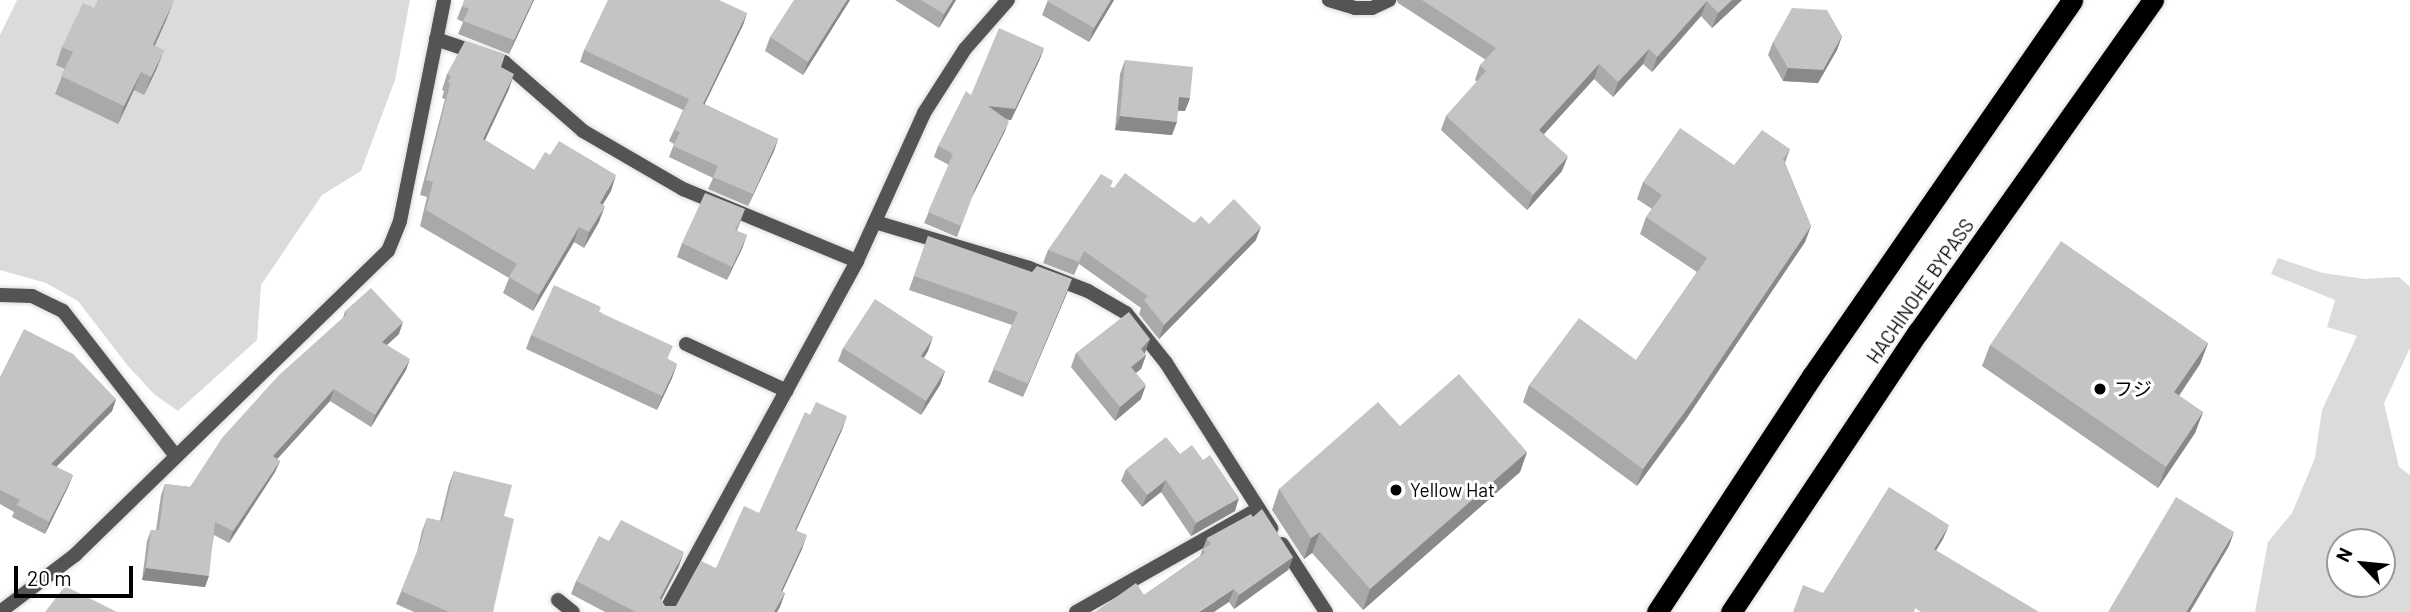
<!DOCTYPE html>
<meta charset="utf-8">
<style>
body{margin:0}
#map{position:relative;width:2410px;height:612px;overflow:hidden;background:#fff;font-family:Barlow,"Noto Sans JP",sans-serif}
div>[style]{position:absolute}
.green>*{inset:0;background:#dbdbdb}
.roads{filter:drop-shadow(0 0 2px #dbdbdb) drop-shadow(0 0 2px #dbdbdb)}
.street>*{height:14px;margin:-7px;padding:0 7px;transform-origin:7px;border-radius:7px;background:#545454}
.highway>*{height:21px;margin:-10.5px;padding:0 10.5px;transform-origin:10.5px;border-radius:10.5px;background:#000}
.wall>*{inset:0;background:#a9a9a9}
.shaded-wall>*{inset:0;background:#898989}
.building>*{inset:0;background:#c4c4c4}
.dots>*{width:19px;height:19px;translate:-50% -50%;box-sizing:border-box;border:4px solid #fff;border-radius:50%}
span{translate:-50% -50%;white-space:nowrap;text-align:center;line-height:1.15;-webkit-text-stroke:6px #fff;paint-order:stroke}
.street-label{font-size:19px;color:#000}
.poi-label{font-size:19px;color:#000}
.left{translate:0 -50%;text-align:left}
.north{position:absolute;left:2326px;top:528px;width:70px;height:70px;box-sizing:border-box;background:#fff;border:2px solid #999;border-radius:50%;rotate:296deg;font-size:19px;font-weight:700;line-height:28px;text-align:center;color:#000}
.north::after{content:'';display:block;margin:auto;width:24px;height:32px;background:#000;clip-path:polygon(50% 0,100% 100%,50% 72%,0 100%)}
.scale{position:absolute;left:14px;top:566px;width:119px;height:32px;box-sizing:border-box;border:4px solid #000;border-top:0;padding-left:9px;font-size:21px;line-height:24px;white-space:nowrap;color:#000;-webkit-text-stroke:5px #fff;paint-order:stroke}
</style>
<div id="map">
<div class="green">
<div style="clip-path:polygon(17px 0,410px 0,395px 80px,361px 171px,322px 195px,261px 285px,257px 340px,178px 411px,154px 394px,128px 366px,78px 301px,46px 283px,0 270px,0 35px)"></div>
<div style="clip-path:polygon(evenodd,2278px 258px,2323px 273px,2365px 279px,2399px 277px,2410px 287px,2410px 348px,2384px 403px,2399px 467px,2410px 475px,2410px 612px,2255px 612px,2268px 542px,2292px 513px,2315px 458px,2322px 410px,2357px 336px,2327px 327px,2335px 300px,2271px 274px,2278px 258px,2382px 542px,2382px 584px,2340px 584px,2340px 542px,2382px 542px)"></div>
</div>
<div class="roads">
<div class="street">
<div style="left:1329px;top:0;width:27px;rotate:17deg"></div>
<div style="left:1355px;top:8px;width:17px"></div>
<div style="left:1372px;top:8px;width:19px;rotate:-25deg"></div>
<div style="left:436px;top:39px;width:72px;rotate:18.7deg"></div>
<div style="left:504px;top:62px;width:105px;rotate:41.1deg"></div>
<div style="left:583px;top:131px;width:116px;rotate:30.1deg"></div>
<div style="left:683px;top:189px;width:188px;rotate:22.5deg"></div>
<div style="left:875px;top:222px;width:161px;rotate:16.6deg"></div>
<div style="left:1029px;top:268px;width:63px;rotate:21.3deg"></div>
<div style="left:1088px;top:291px;width:44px;rotate:30.1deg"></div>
<div style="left:1126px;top:313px;width:64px;rotate:51.3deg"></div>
<div style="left:1166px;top:363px;width:196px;rotate:57.5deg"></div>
<div style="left:0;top:295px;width:32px;rotate:2deg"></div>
<div style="left:32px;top:296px;width:34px;rotate:26deg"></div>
<div style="left:63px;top:311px;width:184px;rotate:52.1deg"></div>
<div style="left:686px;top:344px;width:111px;rotate:25deg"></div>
<div style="left:1282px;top:544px;width:81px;rotate:57.1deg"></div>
<div style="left:558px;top:600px;width:19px;rotate:39deg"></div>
<div style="left:0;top:612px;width:94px;rotate:-37.2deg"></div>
<div style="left:75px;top:555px;width:436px;rotate:-44.2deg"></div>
<div style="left:388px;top:251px;width:32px;rotate:-68deg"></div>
<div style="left:400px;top:221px;width:225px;rotate:-78.7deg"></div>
<div style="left:665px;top:612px;width:400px;rotate:-61.3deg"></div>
<div style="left:857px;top:261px;width:162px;rotate:-65.6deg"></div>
<div style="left:924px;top:113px;width:76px;rotate:-57.4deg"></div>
<div style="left:965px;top:49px;width:65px;rotate:-48.7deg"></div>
<div style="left:1076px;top:612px;width:209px;rotate:-29.5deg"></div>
</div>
<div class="highway">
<div style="left:1657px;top:612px;width:282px;rotate:-56.7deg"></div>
<div style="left:1812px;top:376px;width:457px;rotate:-55.3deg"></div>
<div style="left:1731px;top:612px;width:337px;rotate:-56.3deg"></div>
<div style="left:1918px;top:332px;width:407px;rotate:-54.7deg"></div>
</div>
</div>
<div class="wall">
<div style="clip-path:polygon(534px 0,509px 54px,458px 34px,463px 22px,457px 19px,462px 6px)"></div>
<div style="clip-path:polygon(850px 0,803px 75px,765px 51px,770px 37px)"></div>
<div style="clip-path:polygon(895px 0,956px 0,939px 28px)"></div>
<div style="clip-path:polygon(1048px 0,1114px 0,1089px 42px,1042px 15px)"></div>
<div style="clip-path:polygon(1397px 0,1742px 0,1712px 28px,1701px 16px,1652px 72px,1643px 64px,1613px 97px,1594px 79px,1544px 134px,1562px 171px,1527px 210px,1441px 130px,1446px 116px,1477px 82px,1475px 80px,1480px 65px,1486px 60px,1398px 3px)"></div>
<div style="clip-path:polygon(94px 8px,167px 18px,155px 45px,157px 68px,144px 95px,134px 90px,118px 124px,55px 94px,65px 69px,56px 65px,62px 47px)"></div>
<div style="clip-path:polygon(747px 13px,743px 25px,704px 104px,778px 139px,774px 151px,748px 206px,708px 189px,713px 178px,669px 157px,674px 144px,669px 141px,683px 110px,580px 62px,584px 50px)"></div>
<div style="clip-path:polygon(1842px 36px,1837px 50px,1818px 83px,1783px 81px,1768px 55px,1773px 42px)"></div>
<div style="clip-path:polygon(1040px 59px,1011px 120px,1007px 119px,1005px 131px,972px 197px,957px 237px,924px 223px,949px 165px,934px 157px,938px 146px,971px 95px)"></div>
<div style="clip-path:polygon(1125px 60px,1190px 98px,1185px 111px,1178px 111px,1172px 135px,1115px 130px,1120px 74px)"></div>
<div style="clip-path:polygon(501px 67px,509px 89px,485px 140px,534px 170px,611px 191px,602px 205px,599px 222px,584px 248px,574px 242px,533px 311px,503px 293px,509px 278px,420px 226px,427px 197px,420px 195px,445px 99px,442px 98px,444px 91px,442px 90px,447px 74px)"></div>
<div style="clip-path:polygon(1790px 149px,1785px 163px,1811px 226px,1805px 242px,1686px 419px,1637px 486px,1523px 402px,1529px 385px,1636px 360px,1697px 272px,1640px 234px,1646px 217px,1652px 209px,1637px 199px,1643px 182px,1734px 165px)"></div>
<div style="clip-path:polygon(1111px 187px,1194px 223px,1209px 224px,1256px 240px,1159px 339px,1139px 314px,1141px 308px,1079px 264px,1074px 275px,1043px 263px,1048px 250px)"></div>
<div style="clip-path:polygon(745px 209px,737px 231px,747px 235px,727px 280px,677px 257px,682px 243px)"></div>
<div style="clip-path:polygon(928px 236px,1067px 293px,1023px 397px,988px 382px,1012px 325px,909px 290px)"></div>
<div style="clip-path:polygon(345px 311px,399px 334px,387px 345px,406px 370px,371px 427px,330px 401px,277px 459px,280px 461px,275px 472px,229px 543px,214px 535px,205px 587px,142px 580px,147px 541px,151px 530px,156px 530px,161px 495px,165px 484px,190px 487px,343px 318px)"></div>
<div style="clip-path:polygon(600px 312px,668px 359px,677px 364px,672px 378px,657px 410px,526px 349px,531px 335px)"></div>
<div style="clip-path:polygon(1150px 339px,1144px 354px,1146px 355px,1141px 369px,1136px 373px,1141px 399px,1115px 421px,1071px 367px,1076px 353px)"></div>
<div style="clip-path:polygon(2208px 343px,2200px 364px,2179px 396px,2203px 412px,2195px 433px,2158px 488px,1982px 366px,1990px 345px)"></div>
<div style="clip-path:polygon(843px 348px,928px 351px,924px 358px,945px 371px,940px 385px,921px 415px,838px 361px)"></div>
<div style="clip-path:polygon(0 377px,116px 399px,112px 411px,56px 467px,73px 475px,68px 487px,45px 534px,12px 517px,14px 512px,0 504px)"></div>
<div style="clip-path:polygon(842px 430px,796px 530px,802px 549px,782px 592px,785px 593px,777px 612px,605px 612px,571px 594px,576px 581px,609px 541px,679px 566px,661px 600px,665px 606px,676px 606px,716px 568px,759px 513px)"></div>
<div style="clip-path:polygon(1527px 452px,1520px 472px,1363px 610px,1312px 553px,1304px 559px,1272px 510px,1279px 489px)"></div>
<div style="clip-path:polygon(1180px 454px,1235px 511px,1191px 536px,1161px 492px,1142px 507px,1121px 481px,1126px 469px)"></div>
<div style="clip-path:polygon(454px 471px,504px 516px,493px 612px,414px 612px,396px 604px,417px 552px,422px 531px,427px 518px,440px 521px,449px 484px)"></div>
<div style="clip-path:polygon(1253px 517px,1293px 557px,1288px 570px,1234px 609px,1229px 602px,1144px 595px,1200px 556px,1207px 538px)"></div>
</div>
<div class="shaded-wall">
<div style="clip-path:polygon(174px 0,167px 18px,147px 63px,153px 45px)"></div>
<div style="clip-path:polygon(533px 0,534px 0,509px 54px,514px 40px)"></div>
<div style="clip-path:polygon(847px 0,850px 0,803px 75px,808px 62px)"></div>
<div style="clip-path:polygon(953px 0,956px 0,939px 28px,944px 14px)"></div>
<div style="clip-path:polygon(1111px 0,1114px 0,1089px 42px,1094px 28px)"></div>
<div style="clip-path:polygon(1732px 0,1742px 0,1712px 28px,1718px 13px)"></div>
<div style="clip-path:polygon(1707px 1px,1701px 16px,1652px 72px,1657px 57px)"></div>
<div style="clip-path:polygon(747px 13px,743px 25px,699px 116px,703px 104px)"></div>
<div style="clip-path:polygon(1842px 36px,1837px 50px,1818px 83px,1783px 81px,1788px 68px)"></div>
<div style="clip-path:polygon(1044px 48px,1040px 59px,1011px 120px,984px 117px,988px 106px)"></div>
<div style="clip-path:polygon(1649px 49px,1643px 64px,1613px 97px,1618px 82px)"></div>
<div style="clip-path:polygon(164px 50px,157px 68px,144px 95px,151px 77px)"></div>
<div style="clip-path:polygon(1599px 64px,1594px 79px,1534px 145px,1539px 130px)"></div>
<div style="clip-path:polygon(141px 72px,134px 90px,118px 124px,124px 106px)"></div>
<div style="clip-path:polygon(514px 74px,509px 89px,478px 155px,483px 139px)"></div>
<div style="clip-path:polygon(1179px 97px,1190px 98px,1185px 111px,1174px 110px)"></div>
<div style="clip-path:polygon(1120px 116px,1177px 122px,1172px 135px,1115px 130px)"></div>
<div style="clip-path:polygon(1009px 121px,1005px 131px,972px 197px,976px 186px)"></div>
<div style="clip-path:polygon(778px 139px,774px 151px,748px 206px,753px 194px)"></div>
<div style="clip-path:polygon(1568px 156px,1562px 171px,1527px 210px,1533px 195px)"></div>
<div style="clip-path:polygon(616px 175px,611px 191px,594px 219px,600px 203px)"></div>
<div style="clip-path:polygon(605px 206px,599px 222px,584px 248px,589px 232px)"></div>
<div style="clip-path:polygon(1811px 226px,1805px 242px,1686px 419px,1637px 486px,1643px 469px)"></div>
<div style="clip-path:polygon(579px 227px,574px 242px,533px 311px,539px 295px)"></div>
<div style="clip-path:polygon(1261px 227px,1256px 240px,1159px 339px,1164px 325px)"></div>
<div style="clip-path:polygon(747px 235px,742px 249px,727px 280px,732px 267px)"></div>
<div style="clip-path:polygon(1072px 279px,1067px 293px,1023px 397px,1028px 384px)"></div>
<div style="clip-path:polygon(403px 322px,399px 334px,378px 353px,382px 342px)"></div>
<div style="clip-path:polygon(933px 337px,928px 351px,916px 369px,921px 356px)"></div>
<div style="clip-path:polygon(1150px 339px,1145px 353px,1136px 363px,1141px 349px)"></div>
<div style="clip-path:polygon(2208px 343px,2200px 364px,2167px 413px,2174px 392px)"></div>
<div style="clip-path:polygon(1146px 355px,1141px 369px,1126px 380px,1131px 367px)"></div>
<div style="clip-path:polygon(410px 359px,406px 370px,371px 427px,375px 415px)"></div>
<div style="clip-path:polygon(677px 364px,672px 378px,657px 410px,662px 396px)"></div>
<div style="clip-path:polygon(945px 371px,940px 385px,921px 415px,926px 401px)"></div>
<div style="clip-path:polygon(1146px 385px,1141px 399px,1115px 421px,1120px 407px)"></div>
<div style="clip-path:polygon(334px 389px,330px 401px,269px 468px,273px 456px)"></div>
<div style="clip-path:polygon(116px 399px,112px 411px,47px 476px,51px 464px)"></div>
<div style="clip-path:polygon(2203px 412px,2195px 433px,2158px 488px,2166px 467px)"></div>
<div style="clip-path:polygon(847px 416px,842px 430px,790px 544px,795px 530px)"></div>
<div style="clip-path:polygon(1527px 452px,1520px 472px,1363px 610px,1370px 589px)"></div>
<div style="clip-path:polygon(280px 461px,275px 472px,229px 543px,233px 531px)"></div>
<div style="clip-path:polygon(73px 475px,68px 487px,45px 534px,49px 522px)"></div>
<div style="clip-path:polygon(1166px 480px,1161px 492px,1142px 507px,1147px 495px)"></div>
<div style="clip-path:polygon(1239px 498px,1235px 511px,1191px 536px,1196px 523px)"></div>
<div style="clip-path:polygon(1949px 525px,1943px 539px,1928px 564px,1934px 549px)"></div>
<div style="clip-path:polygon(1320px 532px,1312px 553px,1304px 559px,1311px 538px)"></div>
<div style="clip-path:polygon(2234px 532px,2229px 546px,2190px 612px,2186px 612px)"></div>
<div style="clip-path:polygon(807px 535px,802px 549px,776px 605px,781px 591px)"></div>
<div style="clip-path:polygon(684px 552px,679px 566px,655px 612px,660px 598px)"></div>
<div style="clip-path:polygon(1293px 557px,1288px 570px,1234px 609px,1239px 595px)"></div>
<div style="clip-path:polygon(146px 568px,209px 576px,205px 587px,142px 580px)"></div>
<div style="clip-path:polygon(1234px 589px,1229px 602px,1214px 612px,1199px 612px)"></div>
<div style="clip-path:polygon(785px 593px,780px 607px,777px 612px,774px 612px)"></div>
</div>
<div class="building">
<div style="clip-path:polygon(98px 0,174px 0,153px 45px,164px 50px,151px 77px,141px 72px,124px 106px,61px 76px,73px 52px,62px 47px,83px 3px,94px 8px)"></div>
<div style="clip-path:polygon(464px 0,533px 0,514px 40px,463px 21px,469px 9px,462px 6px)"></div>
<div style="clip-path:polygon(608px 0,719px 0,747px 13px,703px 104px,778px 139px,753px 194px,713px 177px,718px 166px,673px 146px,680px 132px,674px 130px,689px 99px,584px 50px)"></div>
<div style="clip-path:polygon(794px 0,847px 0,808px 62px,770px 37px)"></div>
<div style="clip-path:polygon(921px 0,953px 0,944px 14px)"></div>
<div style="clip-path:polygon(1048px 0,1111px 0,1094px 28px,1047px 1px)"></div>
<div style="clip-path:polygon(1422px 0,1732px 0,1718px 13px,1707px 1px,1657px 57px,1649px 49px,1618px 82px,1599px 64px,1539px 130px,1568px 156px,1533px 195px,1446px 116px,1486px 71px,1480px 65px,1496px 48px)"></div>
<div style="clip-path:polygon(1792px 8px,1827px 10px,1842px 36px,1823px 70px,1788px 68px,1773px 42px)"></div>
<div style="clip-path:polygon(999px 28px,1044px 48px,1015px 109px,988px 106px,1009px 121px,976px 186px,961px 226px,928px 212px,953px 154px,938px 146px,966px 91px,971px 95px)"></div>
<div style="clip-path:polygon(465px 41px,505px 55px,501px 67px,514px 74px,483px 139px,534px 170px,545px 152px,550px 155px,559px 141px,616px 175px,600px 203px,605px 206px,589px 232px,579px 227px,539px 295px,509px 277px,517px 264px,426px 210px,433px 182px,426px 180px,450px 84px,448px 82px,451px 76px,447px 74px)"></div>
<div style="clip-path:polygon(1125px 60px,1193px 67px,1190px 98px,1179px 97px,1177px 122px,1120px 116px)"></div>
<div style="clip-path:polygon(1680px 128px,1734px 165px,1762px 130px,1790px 149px,1783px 159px,1811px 226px,1692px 402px,1643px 469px,1529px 385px,1579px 318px,1636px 360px,1707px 258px,1646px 217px,1662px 195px,1643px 182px)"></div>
<div style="clip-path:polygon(1125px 173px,1194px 223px,1201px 216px,1209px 224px,1234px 199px,1261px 227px,1164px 325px,1144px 300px,1148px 296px,1084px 251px,1079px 262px,1048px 250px,1101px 174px,1113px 181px,1110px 187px,1113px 189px)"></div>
<div style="clip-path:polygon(705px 193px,745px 209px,735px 230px,747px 235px,732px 267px,682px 243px)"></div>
<div style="clip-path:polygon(928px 236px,1032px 272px,1037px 266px,1072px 279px,1028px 384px,993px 369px,1018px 312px,914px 276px)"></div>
<div style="clip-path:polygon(2061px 241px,2208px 343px,2174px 392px,2203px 412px,2166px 467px,1990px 345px)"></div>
<div style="clip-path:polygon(554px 285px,601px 307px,599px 312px,673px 346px,667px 359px,677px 364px,662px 396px,531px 335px)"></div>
<div style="clip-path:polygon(371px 288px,403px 322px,382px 342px,410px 359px,375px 415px,334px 389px,273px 456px,280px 461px,233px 531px,215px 522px,209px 576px,146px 568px,151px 530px,159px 530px,165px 484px,190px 487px,222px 438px,278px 376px,347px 314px,345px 311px)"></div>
<div style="clip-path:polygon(875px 299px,933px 337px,921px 356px,945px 371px,926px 401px,843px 348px)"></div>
<div style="clip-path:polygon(1129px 312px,1150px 339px,1141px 349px,1146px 355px,1131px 367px,1146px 385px,1120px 407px,1076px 353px)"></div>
<div style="clip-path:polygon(24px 329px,73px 354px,116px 399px,51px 464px,73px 475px,49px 522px,17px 505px,20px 500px,0 490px,0 377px)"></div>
<div style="clip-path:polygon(1459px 374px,1527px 452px,1370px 589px,1320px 532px,1311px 538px,1279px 489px,1378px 402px,1400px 426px)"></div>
<div style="clip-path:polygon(816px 402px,847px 416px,795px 530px,807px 535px,781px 591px,785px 593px,774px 612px,636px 612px,576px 581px,599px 536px,609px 541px,621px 520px,684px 552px,660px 598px,665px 606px,676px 606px,701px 561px,716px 568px,744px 506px,759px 513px,805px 412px,810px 415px)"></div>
<div style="clip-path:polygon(1166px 437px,1180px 454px,1192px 445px,1203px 460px,1210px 455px,1239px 498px,1196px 523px,1166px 480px,1147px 495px,1126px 469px)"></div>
<div style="clip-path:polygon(454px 471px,512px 485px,504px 516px,514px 519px,493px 612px,449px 612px,401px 591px,421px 542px,427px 518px,442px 521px)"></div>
<div style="clip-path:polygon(1889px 487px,1949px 525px,1934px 549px,2039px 612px,1921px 612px,1915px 608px,1914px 612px,1793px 612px,1803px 585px,1823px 593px)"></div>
<div style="clip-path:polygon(2176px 497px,2234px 532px,2186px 612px,2108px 612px)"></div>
<div style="clip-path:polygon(1262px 509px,1293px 557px,1239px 595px,1234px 589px,1199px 612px,1095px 612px,1136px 583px,1144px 595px,1205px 553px,1203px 549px,1211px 544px,1207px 538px,1251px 514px,1253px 517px)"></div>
<div style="clip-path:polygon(65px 586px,117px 612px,45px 612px)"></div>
</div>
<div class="dots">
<div style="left:2100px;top:389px;background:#000"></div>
<div style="left:1396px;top:490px;background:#000"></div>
</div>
<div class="street-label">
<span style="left:1920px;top:291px;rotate:-55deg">HACHINOHE BYPASS</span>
</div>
<div class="poi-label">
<span class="left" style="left:2114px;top:389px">フジ</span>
<span class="left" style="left:1410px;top:490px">Yellow Hat</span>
</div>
<div class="north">N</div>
<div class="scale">20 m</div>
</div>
